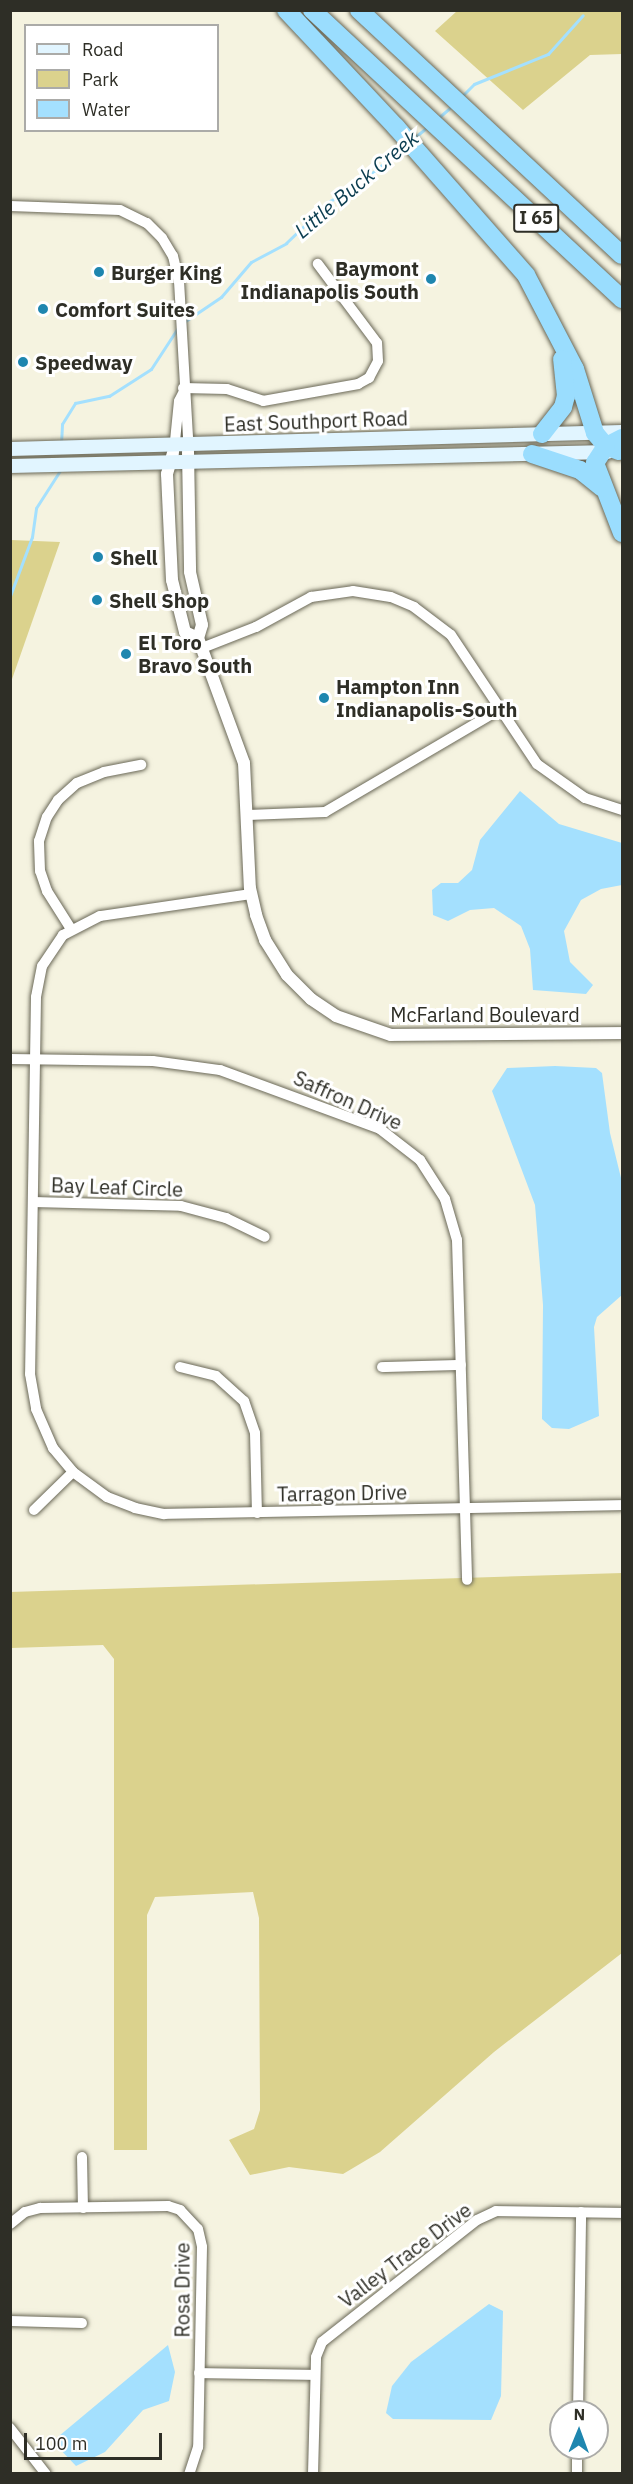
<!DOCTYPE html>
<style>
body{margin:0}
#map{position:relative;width:633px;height:2484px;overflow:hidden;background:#f5f3e0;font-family:"IBM Plex Sans",sans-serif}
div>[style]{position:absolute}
.green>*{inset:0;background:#dbd28d}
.water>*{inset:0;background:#a4e0fe}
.stream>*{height:3px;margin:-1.5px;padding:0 1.5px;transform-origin:1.5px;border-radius:1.5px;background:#a4e0fe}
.roads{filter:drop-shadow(0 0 2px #6a6857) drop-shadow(0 0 2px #6a6857)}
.minor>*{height:10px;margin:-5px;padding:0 5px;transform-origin:5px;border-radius:5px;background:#fff}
.tertiary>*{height:12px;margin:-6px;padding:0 6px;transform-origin:6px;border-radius:6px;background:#fff}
.secondary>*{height:14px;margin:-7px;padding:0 7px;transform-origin:7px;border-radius:7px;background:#e1f5ff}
.motorway>*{height:18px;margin:-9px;padding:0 9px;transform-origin:9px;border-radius:9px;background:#9addfe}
.dots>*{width:16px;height:16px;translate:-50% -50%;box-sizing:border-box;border:3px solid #fff;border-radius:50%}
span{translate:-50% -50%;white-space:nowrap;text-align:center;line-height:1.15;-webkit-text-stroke:6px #fff;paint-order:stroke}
.shield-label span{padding:2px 4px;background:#fff;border:2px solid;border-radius:4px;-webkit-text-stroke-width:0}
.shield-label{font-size:18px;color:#2e2e26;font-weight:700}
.poi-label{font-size:20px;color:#2e2e26;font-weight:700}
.right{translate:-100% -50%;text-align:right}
.left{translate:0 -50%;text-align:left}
.street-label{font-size:20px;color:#2e2e26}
.water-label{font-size:21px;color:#0b3d50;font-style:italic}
.frame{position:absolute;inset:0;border:12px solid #2e2e26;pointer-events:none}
.legend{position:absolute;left:24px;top:24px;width:195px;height:108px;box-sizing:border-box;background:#fff;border:2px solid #ababa8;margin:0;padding:8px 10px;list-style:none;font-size:18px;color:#2e2e26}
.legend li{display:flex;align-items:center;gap:12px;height:30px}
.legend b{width:30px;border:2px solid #ababa8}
.north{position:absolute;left:549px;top:2400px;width:60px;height:60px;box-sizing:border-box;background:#fff;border:2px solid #ababa8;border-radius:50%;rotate:1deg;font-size:16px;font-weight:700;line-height:24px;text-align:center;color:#2e2e26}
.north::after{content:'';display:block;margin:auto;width:21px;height:27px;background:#1e86af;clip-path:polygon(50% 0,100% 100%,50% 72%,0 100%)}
.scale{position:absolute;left:24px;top:2433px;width:138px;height:27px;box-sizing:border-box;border:3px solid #2e2e26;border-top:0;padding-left:8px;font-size:18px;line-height:21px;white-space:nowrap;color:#2e2e26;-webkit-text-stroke:4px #fff;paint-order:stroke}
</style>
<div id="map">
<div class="green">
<div style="clip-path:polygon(457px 11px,622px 11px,622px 54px,590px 55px,523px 110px,435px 31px)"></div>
<div style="clip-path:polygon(11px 540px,60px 542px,11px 682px,10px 540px)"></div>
<div style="clip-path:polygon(622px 1573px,622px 1953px,494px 2052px,380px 2152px,343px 2174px,289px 2167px,250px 2175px,229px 2140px,254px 2129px,260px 2110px,259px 1918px,253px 1892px,155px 1897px,147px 1915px,147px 2150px,114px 2150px,114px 1659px,103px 1645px,11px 1648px,10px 1592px)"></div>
</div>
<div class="water">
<div style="clip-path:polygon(520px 791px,559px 824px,622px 843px,622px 885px,601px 889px,581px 900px,564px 931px,570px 962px,593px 985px,586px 994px,533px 990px,530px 949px,521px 926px,494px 908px,470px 910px,448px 921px,433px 915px,432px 890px,441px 883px,458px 883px,472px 870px,480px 840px)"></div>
<div style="clip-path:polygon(555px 1066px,596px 1068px,602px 1073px,610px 1133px,622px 1182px,622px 1295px,597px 1317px,594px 1327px,599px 1416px,569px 1429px,552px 1428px,542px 1419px,543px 1305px,535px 1205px,492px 1091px,507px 1068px)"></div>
<div style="clip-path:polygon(489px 2304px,503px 2311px,501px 2396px,491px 2420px,393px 2419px,386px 2413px,392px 2386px,411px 2362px)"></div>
<div style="clip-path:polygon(168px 2345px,175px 2372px,169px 2401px,143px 2410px,105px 2452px,76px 2466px,56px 2445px,59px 2436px)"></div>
</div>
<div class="stream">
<div style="left:461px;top:97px;width:18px;rotate:-45deg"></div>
<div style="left:474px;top:84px;width:80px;rotate:-22.1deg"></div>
<div style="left:548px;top:54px;width:52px;rotate:-48.1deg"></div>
<div style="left:437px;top:119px;width:20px;rotate:-41deg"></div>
<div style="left:414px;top:138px;width:17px;rotate:-40deg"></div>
<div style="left:184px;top:322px;width:45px;rotate:-34deg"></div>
<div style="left:221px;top:297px;width:46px;rotate:-49.4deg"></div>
<div style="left:251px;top:262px;width:40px;rotate:-28deg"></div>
<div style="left:286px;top:243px;width:61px;rotate:-43.7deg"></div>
<div style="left:330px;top:201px;width:30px;rotate:-30deg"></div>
<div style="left:356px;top:186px;width:62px;rotate:-39.1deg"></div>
<div style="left:61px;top:444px;width:20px;rotate:-87deg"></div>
<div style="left:62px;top:424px;width:25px;rotate:-58deg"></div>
<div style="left:75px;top:403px;width:35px;rotate:-12deg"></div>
<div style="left:109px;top:396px;width:50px;rotate:-32.7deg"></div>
<div style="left:151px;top:369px;width:51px;rotate:-56.9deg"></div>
<div style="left:10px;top:596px;width:63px;rotate:-69.6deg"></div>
<div style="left:32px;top:537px;width:29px;rotate:-82deg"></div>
<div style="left:36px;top:508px;width:46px;rotate:-57.3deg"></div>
</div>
<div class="roads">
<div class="minor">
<div style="left:10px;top:206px;width:110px;rotate:2.1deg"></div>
<div style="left:120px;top:210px;width:30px;rotate:26deg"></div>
<div style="left:147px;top:223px;width:21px;rotate:45deg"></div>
<div style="left:162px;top:238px;width:21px;rotate:59deg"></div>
<div style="left:173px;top:256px;width:26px;rotate:77deg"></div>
<div style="left:179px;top:281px;width:171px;rotate:86.7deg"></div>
<div style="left:183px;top:388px;width:44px;rotate:1.3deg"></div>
<div style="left:227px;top:389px;width:38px;rotate:18deg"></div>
<div style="left:263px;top:401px;width:97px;rotate:-10.1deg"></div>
<div style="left:358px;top:384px;width:13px;rotate:-29deg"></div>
<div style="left:369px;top:378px;width:19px;rotate:-62deg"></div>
<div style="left:378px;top:361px;width:18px;rotate:-93deg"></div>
<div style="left:377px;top:343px;width:99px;rotate:-126.8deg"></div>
<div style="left:174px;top:451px;width:50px;rotate:-84.3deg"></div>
<div style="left:179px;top:401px;width:9px;rotate:-63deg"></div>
<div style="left:202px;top:648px;width:58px;rotate:-21.3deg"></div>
<div style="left:256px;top:627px;width:63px;rotate:-28.6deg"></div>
<div style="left:311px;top:597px;width:42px;rotate:-8.1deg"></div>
<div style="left:353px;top:591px;width:38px;rotate:9deg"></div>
<div style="left:391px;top:597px;width:25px;rotate:23deg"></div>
<div style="left:414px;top:607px;width:46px;rotate:37.1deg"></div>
<div style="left:451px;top:635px;width:155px;rotate:56.3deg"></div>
<div style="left:537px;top:764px;width:59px;rotate:35.3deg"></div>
<div style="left:585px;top:798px;width:39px;rotate:18deg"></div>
<div style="left:248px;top:815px;width:77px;rotate:-2.2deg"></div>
<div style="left:325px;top:812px;width:202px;rotate:-30.4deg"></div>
<div style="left:251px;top:894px;width:153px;rotate:171.7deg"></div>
<div style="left:100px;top:916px;width:42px;rotate:152.8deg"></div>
<div style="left:63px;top:935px;width:37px;rotate:124deg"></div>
<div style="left:42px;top:966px;width:32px;rotate:101deg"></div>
<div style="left:36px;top:997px;width:377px;rotate:90.9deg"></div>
<div style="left:30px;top:1374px;width:36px;rotate:80deg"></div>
<div style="left:36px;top:1409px;width:43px;rotate:66.4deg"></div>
<div style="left:53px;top:1448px;width:31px;rotate:50deg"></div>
<div style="left:73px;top:1472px;width:42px;rotate:36.3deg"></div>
<div style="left:107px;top:1497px;width:30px;rotate:21deg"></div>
<div style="left:135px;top:1508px;width:30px;rotate:12deg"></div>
<div style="left:164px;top:1514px;width:458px;rotate:-1.1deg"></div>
<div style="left:71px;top:929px;width:45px;rotate:-122.3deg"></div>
<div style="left:47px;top:891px;width:21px;rotate:-109deg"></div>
<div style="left:40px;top:871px;width:30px;rotate:-92deg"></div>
<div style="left:39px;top:841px;width:25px;rotate:-72deg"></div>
<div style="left:47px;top:817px;width:20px;rotate:-57deg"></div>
<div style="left:58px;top:800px;width:25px;rotate:-42deg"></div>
<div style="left:77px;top:783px;width:29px;rotate:-22deg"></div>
<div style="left:104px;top:772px;width:38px;rotate:-11deg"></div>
<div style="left:10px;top:1059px;width:143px;rotate:0.8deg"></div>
<div style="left:153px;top:1061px;width:68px;rotate:7.7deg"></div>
<div style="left:220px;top:1070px;width:171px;rotate:20.2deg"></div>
<div style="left:380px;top:1129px;width:51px;rotate:37.8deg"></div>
<div style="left:420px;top:1160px;width:46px;rotate:57.3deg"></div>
<div style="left:445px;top:1199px;width:43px;rotate:73.7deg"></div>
<div style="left:457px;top:1240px;width:340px;rotate:88.3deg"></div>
<div style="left:33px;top:1202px;width:148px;rotate:1.5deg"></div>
<div style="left:181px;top:1206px;width:47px;rotate:14.9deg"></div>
<div style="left:226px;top:1218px;width:43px;rotate:26deg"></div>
<div style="left:180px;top:1367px;width:37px;rotate:14deg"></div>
<div style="left:216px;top:1376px;width:38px;rotate:42deg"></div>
<div style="left:244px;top:1401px;width:34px;rotate:71deg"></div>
<div style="left:255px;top:1433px;width:80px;rotate:88.6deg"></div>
<div style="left:382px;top:1367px;width:79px;rotate:-1.5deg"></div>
<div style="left:34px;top:1510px;width:54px;rotate:-44.3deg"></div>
<div style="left:82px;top:2157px;width:51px;rotate:88.9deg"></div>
<div style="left:10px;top:2224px;width:19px;rotate:-39deg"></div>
<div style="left:25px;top:2212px;width:16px;rotate:-15deg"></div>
<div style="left:40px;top:2208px;width:128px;rotate:-0.9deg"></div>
<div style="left:168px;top:2206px;width:13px;rotate:18deg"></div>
<div style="left:180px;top:2210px;width:26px;rotate:47deg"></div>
<div style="left:198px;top:2229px;width:18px;rotate:77deg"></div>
<div style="left:202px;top:2247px;width:200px;rotate:91.1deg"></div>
<div style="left:198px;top:2447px;width:28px;rotate:108deg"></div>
<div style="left:10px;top:2321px;width:72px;rotate:1.6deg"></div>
<div style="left:199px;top:2373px;width:116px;rotate:1deg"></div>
<div style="left:578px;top:2412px;width:200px;rotate:-89.1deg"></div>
<div style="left:10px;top:2428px;width:58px;rotate:52deg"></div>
<div style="left:313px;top:2474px;width:117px;rotate:-88.5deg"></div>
<div style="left:316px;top:2357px;width:16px;rotate:-68deg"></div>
<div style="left:322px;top:2342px;width:197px;rotate:-38.2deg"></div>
<div style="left:477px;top:2220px;width:21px;rotate:-25deg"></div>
<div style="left:496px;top:2211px;width:126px;rotate:0.9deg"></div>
<div style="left:577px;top:2474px;width:26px;rotate:-90deg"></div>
</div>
<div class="tertiary">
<div style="left:188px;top:452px;width:120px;rotate:89deg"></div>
<div style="left:190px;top:572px;width:54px;rotate:77.2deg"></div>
<div style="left:202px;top:625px;width:14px;rotate:107deg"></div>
<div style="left:198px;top:638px;width:133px;rotate:69.8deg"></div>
<div style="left:244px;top:763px;width:125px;rotate:87.3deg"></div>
<div style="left:250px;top:888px;width:28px;rotate:77deg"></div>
<div style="left:256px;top:915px;width:27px;rotate:70deg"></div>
<div style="left:265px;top:940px;width:41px;rotate:57.8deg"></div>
<div style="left:287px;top:975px;width:34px;rotate:45deg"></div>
<div style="left:311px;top:999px;width:30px;rotate:34deg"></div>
<div style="left:336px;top:1016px;width:58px;rotate:19.1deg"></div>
<div style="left:391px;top:1035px;width:231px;rotate:-0.5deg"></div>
<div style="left:173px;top:453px;width:22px;rotate:106deg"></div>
<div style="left:167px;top:474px;width:106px;rotate:87.3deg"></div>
<div style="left:172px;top:580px;width:54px;rotate:76deg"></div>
<div style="left:185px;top:632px;width:14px;rotate:25deg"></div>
</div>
<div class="secondary">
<div style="left:10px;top:449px;width:612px;rotate:-1.59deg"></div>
<div style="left:10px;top:466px;width:598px;rotate:-1.34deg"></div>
</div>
<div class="motorway">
<div style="left:286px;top:10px;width:161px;rotate:46.8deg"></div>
<div style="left:396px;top:127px;width:197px;rotate:48.7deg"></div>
<div style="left:526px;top:275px;width:106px;rotate:62.5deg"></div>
<div style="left:575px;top:369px;width:67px;rotate:72.6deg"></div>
<div style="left:595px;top:433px;width:17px;rotate:50deg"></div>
<div style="left:606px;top:446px;width:14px;rotate:21deg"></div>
<div style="left:312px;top:10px;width:424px;rotate:43deg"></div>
<div style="left:359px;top:10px;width:359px;rotate:43deg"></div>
<div style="left:542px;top:434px;width:34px;rotate:-52deg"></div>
<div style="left:563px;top:407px;width:11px;rotate:-75deg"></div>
<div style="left:566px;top:396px;width:37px;rotate:-96deg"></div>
<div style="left:622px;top:438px;width:18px;rotate:153deg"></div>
<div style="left:606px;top:446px;width:20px;rotate:123deg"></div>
<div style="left:595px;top:463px;width:75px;rotate:68.9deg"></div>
<div style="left:532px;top:454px;width:51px;rotate:18.4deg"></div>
<div style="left:580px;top:470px;width:28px;rotate:39deg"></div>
</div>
</div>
<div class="dots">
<div style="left:99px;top:272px;background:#1e86af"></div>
<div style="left:431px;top:279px;background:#1e86af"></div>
<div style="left:43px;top:309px;background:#1e86af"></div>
<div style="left:23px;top:362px;background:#1e86af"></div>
<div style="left:98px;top:557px;background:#1e86af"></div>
<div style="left:97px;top:600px;background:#1e86af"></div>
<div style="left:126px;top:654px;background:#1e86af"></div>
<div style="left:324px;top:698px;background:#1e86af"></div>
</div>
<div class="shield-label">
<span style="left:536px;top:218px">I 65</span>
</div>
<div class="poi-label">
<span class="right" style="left:419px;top:280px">Baymont<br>Indianapolis South</span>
<span class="left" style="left:111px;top:272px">Burger King</span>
<span class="left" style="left:55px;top:309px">Comfort Suites</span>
<span class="left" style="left:35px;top:362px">Speedway</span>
<span class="left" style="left:110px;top:557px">Shell</span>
<span class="left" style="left:109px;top:600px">Shell Shop</span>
<span class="left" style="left:138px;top:654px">El Toro<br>Bravo South</span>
<span class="left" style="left:336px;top:698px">Hampton Inn<br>Indianapolis-South</span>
</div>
<div class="street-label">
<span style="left:316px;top:421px;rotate:-2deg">East Southport Road</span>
<span style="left:485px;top:1014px">McFarland Boulevard</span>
<span style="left:348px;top:1100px;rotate:24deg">Saffron Drive</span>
<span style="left:117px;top:1187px;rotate:2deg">Bay Leaf Circle</span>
<span style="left:342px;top:1493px;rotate:-1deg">Tarragon Drive</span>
<span style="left:405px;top:2255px;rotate:-37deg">Valley Trace Drive</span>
<span style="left:182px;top:2290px;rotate:-90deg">Rosa Drive</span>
</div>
<div class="water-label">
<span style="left:356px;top:184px;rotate:-40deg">Little Buck Creek</span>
</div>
<div class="frame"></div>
<ul class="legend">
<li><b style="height:8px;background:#e1f5ff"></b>Road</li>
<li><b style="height:16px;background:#dbd28d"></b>Park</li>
<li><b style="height:16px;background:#a4e0fe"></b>Water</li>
</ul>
<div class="north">N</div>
<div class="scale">100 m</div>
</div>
